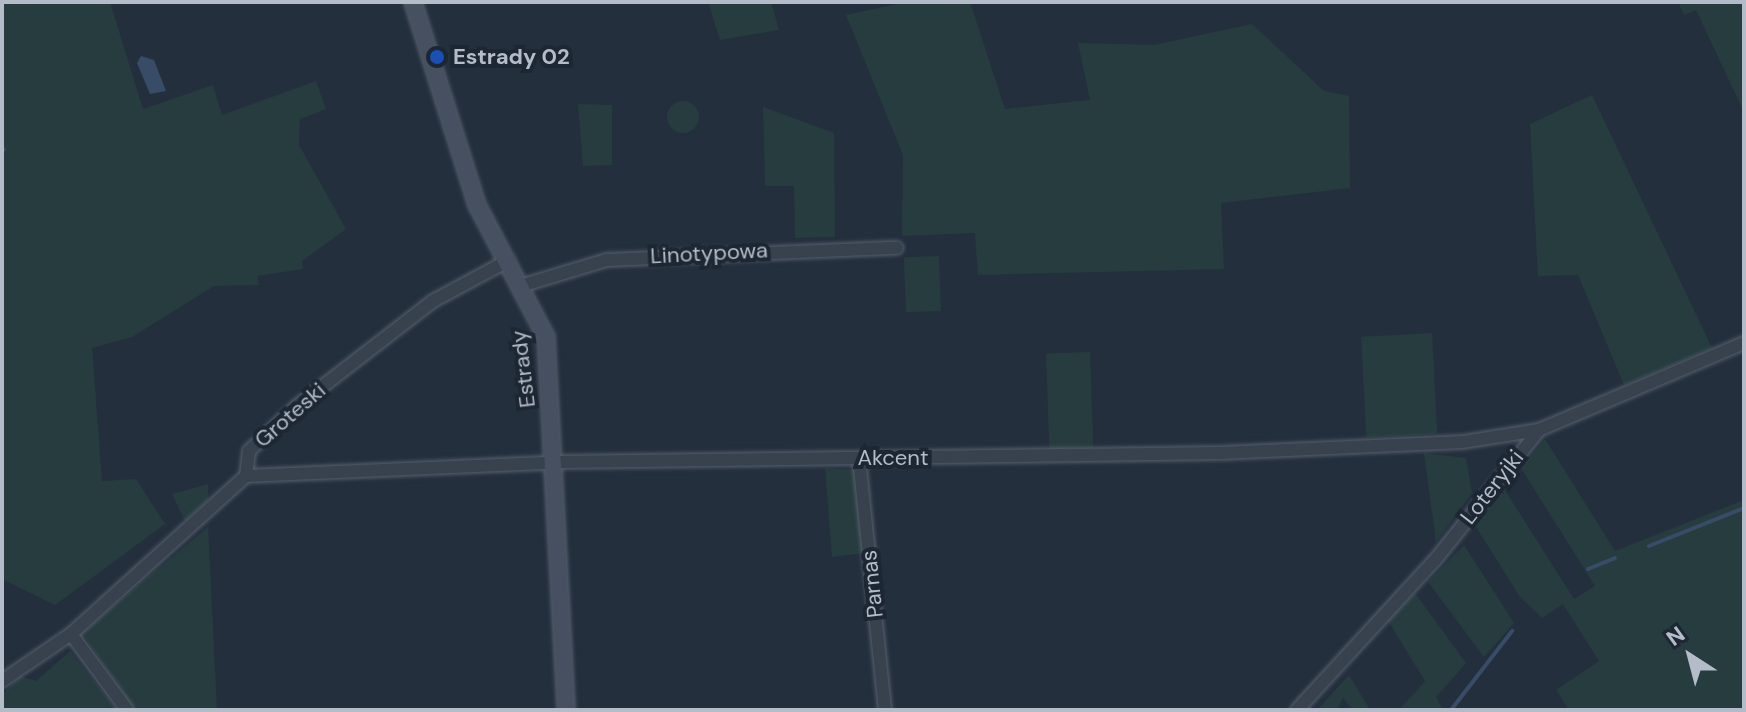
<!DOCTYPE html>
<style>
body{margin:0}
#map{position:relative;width:1746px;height:712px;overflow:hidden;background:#242f3e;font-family:"DM Sans",sans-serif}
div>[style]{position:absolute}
.green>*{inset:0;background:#263c3f;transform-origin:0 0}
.round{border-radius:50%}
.water>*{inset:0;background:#394c67}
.stream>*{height:4px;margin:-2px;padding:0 2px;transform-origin:2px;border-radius:2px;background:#394c67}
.roads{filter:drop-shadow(0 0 2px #565f6c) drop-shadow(0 0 2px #565f6c)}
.street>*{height:12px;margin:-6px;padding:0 6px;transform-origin:6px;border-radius:6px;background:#38414e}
.secondary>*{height:16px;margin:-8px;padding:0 8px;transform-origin:8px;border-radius:8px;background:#465061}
.dots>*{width:22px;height:22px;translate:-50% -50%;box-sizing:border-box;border:4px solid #1d2633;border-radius:50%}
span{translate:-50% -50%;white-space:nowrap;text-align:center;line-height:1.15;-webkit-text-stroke:8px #1d2633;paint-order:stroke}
.poi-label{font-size:22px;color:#b4bcc9;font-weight:700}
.left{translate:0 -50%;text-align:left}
.street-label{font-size:22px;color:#b4bcc9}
.frame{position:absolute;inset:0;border:4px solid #b4bcc9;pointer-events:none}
.north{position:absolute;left:1650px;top:616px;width:80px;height:80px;-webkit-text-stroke:6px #1d2633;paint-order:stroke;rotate:324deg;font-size:22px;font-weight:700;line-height:32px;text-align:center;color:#b4bcc9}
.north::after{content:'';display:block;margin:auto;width:28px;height:36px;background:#b4bcc9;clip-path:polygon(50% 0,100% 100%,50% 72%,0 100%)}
</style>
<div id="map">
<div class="green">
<div style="clip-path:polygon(2px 2px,110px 2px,143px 109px,213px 85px,222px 115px,316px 81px,326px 109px,300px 119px,299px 145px,346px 229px,302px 261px,303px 269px,257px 276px,259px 285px,214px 286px,132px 337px,92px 348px,102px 481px,136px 479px,165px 524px,55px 605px,2px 579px)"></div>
<div style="clip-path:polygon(708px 2px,771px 2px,779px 30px,720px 40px)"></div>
<div style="clip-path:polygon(907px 2px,970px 2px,1005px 109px,1090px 100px,1078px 43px,1154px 45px,1252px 24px,1324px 91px,1349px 96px,1350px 188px,1221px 203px,1224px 269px,978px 275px,975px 233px,902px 236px,903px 155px,846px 15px)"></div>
<div style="clip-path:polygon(1678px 2px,1744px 2px,1744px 112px,1696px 10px,1684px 15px)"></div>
<div style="clip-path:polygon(1592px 95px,1712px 348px,1624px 385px,1578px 275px,1538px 276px,1530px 124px)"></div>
<div class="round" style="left:667px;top:101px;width:32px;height:32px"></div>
<div style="clip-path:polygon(578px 104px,612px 105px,612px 165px,583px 166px)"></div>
<div style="clip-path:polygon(763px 107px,834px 133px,835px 237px,795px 238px,794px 186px,765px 186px)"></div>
<div style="left:939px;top:256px;width:55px;height:35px;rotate:88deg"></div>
<div style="left:1432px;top:333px;width:101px;height:71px;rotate:87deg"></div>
<div style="left:1090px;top:352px;width:96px;height:44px;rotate:88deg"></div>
<div style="clip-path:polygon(1545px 439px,1615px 551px,1744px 500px,1744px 710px,1569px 710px,1556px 690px,1599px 661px,1563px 604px,1542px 618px,1520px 597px,1473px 522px,1503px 487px,1574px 599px,1595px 586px,1521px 468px)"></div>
<div style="clip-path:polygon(1424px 453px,1466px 458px,1472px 493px,1436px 542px)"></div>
<div style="clip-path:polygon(825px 468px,855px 470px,864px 553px,832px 557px)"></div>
<div style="clip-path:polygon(208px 484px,208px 500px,185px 521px,172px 494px)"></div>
<div style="clip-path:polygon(208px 527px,217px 710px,134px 710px,82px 632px)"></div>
<div style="clip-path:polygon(1464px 545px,1514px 623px,1484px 657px,1428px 582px)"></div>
<div style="clip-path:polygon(1415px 593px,1466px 663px,1436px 697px,1443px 710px,1399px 710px,1425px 681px,1387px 619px)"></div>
<div style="clip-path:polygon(70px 651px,117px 710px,2px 710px,2px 695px,20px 676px,36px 681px)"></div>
<div style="clip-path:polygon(1349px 675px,1370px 710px,1353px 710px,1343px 698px,1337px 710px,1317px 710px)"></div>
</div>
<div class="water">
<div style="clip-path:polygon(141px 56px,154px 60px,166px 91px,150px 94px,137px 63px)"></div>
</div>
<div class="stream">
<div style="left:2px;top:146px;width:4px;rotate:63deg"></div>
<div style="left:1649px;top:546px;width:102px;rotate:-21.8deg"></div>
<div style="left:1588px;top:569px;width:29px;rotate:-22deg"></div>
<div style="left:1451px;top:710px;width:100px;rotate:-52.3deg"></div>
</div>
<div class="roads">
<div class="street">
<div style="left:524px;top:285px;width:87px;rotate:-16.8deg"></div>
<div style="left:607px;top:260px;width:290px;rotate:-2.4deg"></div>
<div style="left:859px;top:458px;width:253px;rotate:84.1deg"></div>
<div style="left:246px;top:476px;width:25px;rotate:-83deg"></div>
<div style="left:249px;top:451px;width:66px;rotate:-43.2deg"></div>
<div style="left:297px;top:406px;width:172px;rotate:-37.7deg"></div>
<div style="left:433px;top:301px;width:86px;rotate:-28.3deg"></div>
<div style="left:71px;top:634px;width:94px;rotate:53.6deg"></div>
<div style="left:2px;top:681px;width:83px;rotate:-34.3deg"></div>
<div style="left:71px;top:634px;width:236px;rotate:-42.1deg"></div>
<div style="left:246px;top:476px;width:316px;rotate:-2.5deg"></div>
<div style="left:562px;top:462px;width:659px;rotate:-0.78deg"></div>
<div style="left:1221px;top:453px;width:242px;rotate:-2.6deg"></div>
<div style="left:1463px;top:442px;width:77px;rotate:-9deg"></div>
<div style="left:1297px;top:710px;width:204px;rotate:-47.4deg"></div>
<div style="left:1435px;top:560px;width:166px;rotate:-51.3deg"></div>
<div style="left:1539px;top:430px;width:223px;rotate:-23deg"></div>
</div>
<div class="secondary">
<div style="left:413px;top:2px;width:213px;rotate:72.5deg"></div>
<div style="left:477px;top:205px;width:149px;rotate:62.4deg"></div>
<div style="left:546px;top:337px;width:374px;rotate:86.9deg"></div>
</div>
</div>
<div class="dots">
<div style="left:437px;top:57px;background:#1a4fb4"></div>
</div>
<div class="poi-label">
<span class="left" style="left:453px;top:57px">Estrady 02</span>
</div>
<div class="street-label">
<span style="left:709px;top:253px;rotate:-3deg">Linotypowa</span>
<span style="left:523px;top:369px;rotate:-97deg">Estrady</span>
<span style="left:290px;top:415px;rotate:-41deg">Groteski</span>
<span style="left:893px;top:458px">Akcent</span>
<span style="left:1492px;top:487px;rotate:-52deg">Loteryjki</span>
<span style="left:872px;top:584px;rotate:-96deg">Parnas</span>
</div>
<div class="frame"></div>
<div class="north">N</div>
</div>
